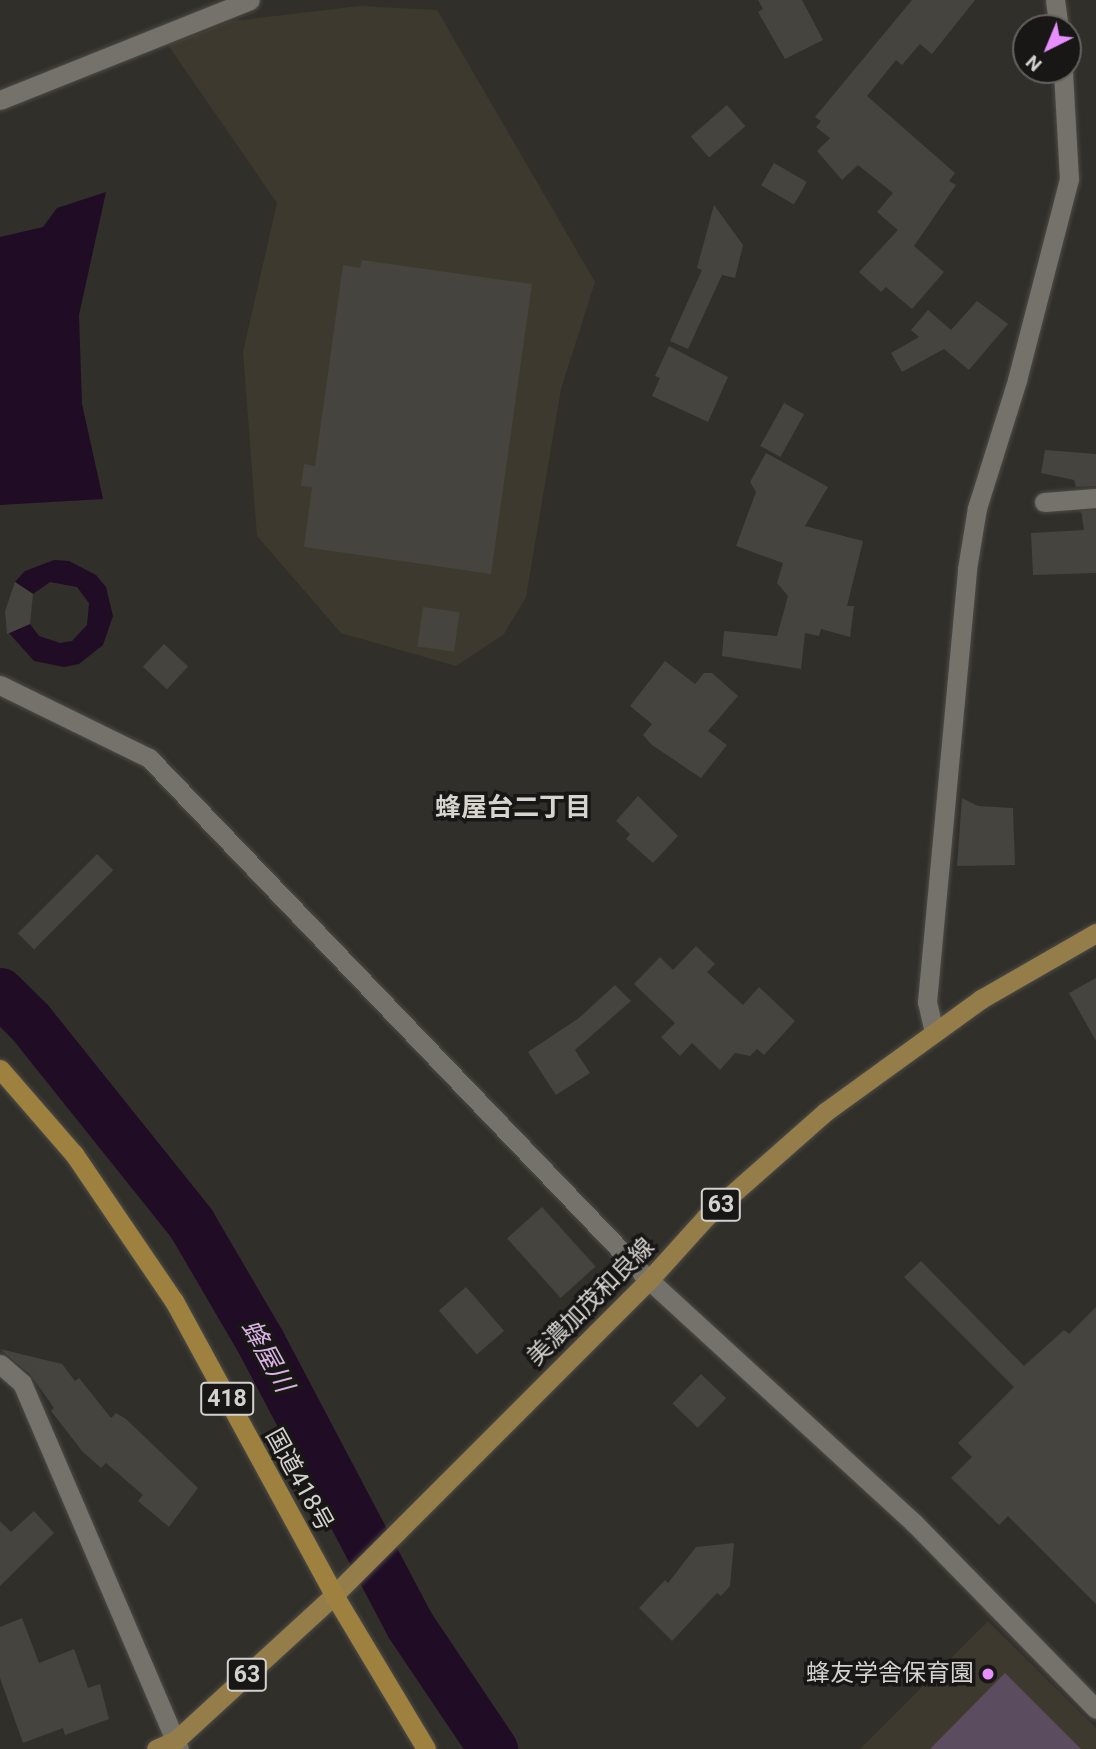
<!DOCTYPE html>
<meta charset="utf-8">
<style>
body{margin:0}
#map{position:relative;width:1096px;height:1749px;overflow:hidden;background:#312f29;font-family:Roboto,"Noto Sans JP",sans-serif}
div>[style]{position:absolute}
.built>*{inset:0;background:#3e392e}
.green>*{inset:0;background:#5b4d5f}
.water>*{inset:0;background:#200d25}
.river>*{height:49px;margin:-24.5px;padding:0 24.5px;transform-origin:24.5px;border-radius:24.5px;background:#200d25}
.building>*{inset:0;background:#46443e;transform-origin:0 0}
.roads{filter:drop-shadow(0 0 2px #4d4b47) drop-shadow(0 0 2px #4d4b47)}
.minor>*{height:19px;margin:-9.5px;padding:0 9.5px;transform-origin:9.5px;border-radius:9.5px;background:#75726c}
.tertiary>*{height:19px;margin:-9.5px;padding:0 9.5px;transform-origin:9.5px;border-radius:9.5px;background:#75726c}
.primary>*{height:19px;margin:-9.5px;padding:0 9.5px;transform-origin:9.5px;border-radius:9.5px;background:#947d49}
.trunk>*{height:19px;margin:-9.5px;padding:0 9.5px;transform-origin:9.5px;border-radius:9.5px;background:#9e813e}
.dots>*{width:19px;height:19px;translate:-50% -50%;box-sizing:border-box;border:4px solid #181715;border-radius:50%}
span{translate:-50% -50%;white-space:nowrap;text-align:center;line-height:1.15;-webkit-text-stroke:7px #181715;paint-order:stroke}
.shield-label span{padding:2px 5px;background:#181715;border:2px solid;border-radius:5px;-webkit-text-stroke-width:0}
.shield-label{font-size:23px;color:#d4d2cf;font-weight:700}
.street-label{font-size:24px;color:#d4d2cf}
.poi-label{font-size:24px;color:#d4d2cf}
.right{translate:-100% -50%;text-align:right}
.neighbourhood-label{font-size:26px;color:#d7d4cd;font-weight:700}
.water-label{font-size:26px;color:#dab1e4;font-style:italic}
.north{position:absolute;left:1012px;top:14px;width:70px;height:70px;box-sizing:border-box;background:#181715;border:2px solid #63625f;border-radius:50%;rotate:223deg;font-size:19px;font-weight:700;line-height:28px;text-align:center;color:#d4d2cf}
.north::after{content:'';display:block;margin:auto;width:24px;height:32px;background:#e88eff;clip-path:polygon(50% 0,100% 100%,50% 72%,0 100%)}
</style>
<div id="map">
<div class="built">
<div style="clip-path:polygon(360px 6px,437px 10px,595px 282px,561px 389px,526px 597px,504px 634px,456px 666px,341px 633px,257px 536px,243px 352px,277px 203px,168px 45px,232px 21px)"></div>
<div style="clip-path:polygon(988px 1621px,1096px 1728px,1096px 1749px,860px 1749px)"></div>
</div>
<div class="green">
<div style="clip-path:polygon(1005px 1673px,1081px 1749px,930px 1749px)"></div>
</div>
<div class="water">
<div style="clip-path:polygon(106px 192px,79px 315px,82px 404px,103px 499px,0 505px,0 237px,43px 227px,57px 208px)"></div>
<div style="clip-path:polygon(54px 560px,69px 561px,96px 575px,106px 587px,113px 616px,103px 645px,79px 664px,64px 667px,34px 661px,9px 633px,30px 624px,39px 636px,60px 643px,72px 641px,87px 625px,89px 603px,77px 587px,50px 582px,33px 594px,15px 582px,25px 571px)"></div>
</div>
<div class="river">
<div style="left:0;top:992px;width:42px;rotate:45deg"></div>
<div style="left:30px;top:1022px;width:258px;rotate:51.3deg"></div>
<div style="left:191px;top:1223px;width:139px;rotate:59.7deg"></div>
<div style="left:261px;top:1343px;width:318px;rotate:62.2deg"></div>
<div style="left:409px;top:1624px;width:151px;rotate:56.1deg"></div>
</div>
<div class="building">
<div style="clip-path:polygon(758px 0,802px 0,823px 40px,785px 59px,758px 12px,763px 9px)"></div>
<div style="clip-path:polygon(912px 0,975px 0,932px 54px,920px 44px,902px 65px,896px 60px,867px 96px,955px 173px,949px 181px,956px 185px,914px 246px,944px 272px,912px 309px,886px 287px,881px 292px,859px 272px,898px 230px,877px 212px,893px 193px,858px 165px,842px 180px,817px 151px,830px 138px,816px 127px,821px 121px,815px 117px)"></div>
<div style="left:727px;top:105px;width:28px;height:48px;rotate:49deg"></div>
<div style="left:774px;top:163px;width:38px;height:26px;rotate:30deg"></div>
<div style="clip-path:polygon(714px 205px,743px 245px,735px 278px,722px 275px,688px 349px,670px 341px,702px 270px,697px 268px)"></div>
<div style="clip-path:polygon(362px 260px,532px 284px,491px 574px,304px 547px,312px 487px,301px 486px,304px 464px,315px 466px,343px 265px,360px 268px)"></div>
<div style="clip-path:polygon(977px 301px,1008px 324px,969px 370px,944px 349px,902px 372px,891px 353px,919px 337px,911px 330px,928px 310px,951px 330px)"></div>
<div style="clip-path:polygon(669px 346px,728px 377px,708px 422px,652px 396px,660px 378px,655px 376px)"></div>
<div style="left:784px;top:403px;width:23px;height:49px;rotate:29deg"></div>
<div style="clip-path:polygon(1045px 450px,1096px 454px,1096px 486px,1076px 487px,1074px 480px,1041px 473px)"></div>
<div style="clip-path:polygon(766px 453px,828px 487px,805px 526px,863px 541px,847px 606px,854px 606px,850px 637px,821px 629px,819px 636px,805px 633px,801px 669px,722px 656px,724px 631px,777px 636px,788px 596px,777px 583px,783px 563px,736px 546px,756px 492px,750px 482px)"></div>
<div style="clip-path:polygon(1096px 510px,1096px 573px,1033px 575px,1031px 533px,1084px 530px,1081px 511px)"></div>
<div style="clip-path:polygon(15px 582px,33px 594px,30px 624px,7px 634px,5px 611px)"></div>
<div style="left:423px;top:607px;width:37px;height:40px;rotate:8deg"></div>
<div style="left:164px;top:644px;width:33px;height:31px;rotate:43deg"></div>
<div style="clip-path:polygon(665px 661px,695px 684px,704px 673px,712px 673px,738px 696px,708px 731px,727px 745px,701px 778px,652px 745px,643px 735px,652px 724px,630px 706px)"></div>
<div style="clip-path:polygon(638px 796px,678px 836px,653px 863px,626px 839px,630px 834px,616px 821px)"></div>
<div style="clip-path:polygon(962px 798px,978px 806px,1013px 808px,1015px 865px,957px 866px)"></div>
<div style="left:97px;top:854px;width:23px;height:112px;rotate:45deg"></div>
<div style="clip-path:polygon(696px 946px,715px 964px,707px 972px,743px 1005px,759px 987px,795px 1021px,764px 1055px,757px 1049px,750px 1056px,735px 1053px,720px 1070px,692px 1043px,680px 1056px,661px 1037px,675px 1023px,634px 984px,660px 957px,673px 970px)"></div>
<div style="clip-path:polygon(1096px 978px,1096px 1041px,1069px 993px)"></div>
<div style="clip-path:polygon(615px 985px,631px 1001px,575px 1050px,590px 1073px,556px 1095px,528px 1052px,579px 1018px)"></div>
<div style="left:542px;top:1207px;width:80px;height:47px;rotate:48deg"></div>
<div style="clip-path:polygon(921px 1261px,1024px 1366px,1064px 1330px,1069px 1334px,1096px 1307px,1096px 1604px,1008px 1516px,999px 1525px,951px 1478px,972px 1457px,958px 1443px,1014px 1387px,904px 1277px)"></div>
<div style="left:466px;top:1287px;width:58px;height:36px;rotate:49deg"></div>
<div style="clip-path:polygon(0 1349px,62px 1364px,75px 1381px,79px 1378px,111px 1418px,116px 1413px,126px 1419px,198px 1488px,169px 1527px,138px 1501px,143px 1495px,106px 1463px,101px 1468px,82px 1451px,51px 1411px,54px 1408px,30px 1374px)"></div>
<div style="left:701px;top:1374px;width:35px;height:41px;rotate:44deg"></div>
<div style="clip-path:polygon(34px 1511px,54px 1533px,0 1586px,0 1521px,11px 1532px)"></div>
<div style="clip-path:polygon(734px 1543px,730px 1586px,721px 1596px,717px 1593px,672px 1641px,639px 1608px,665px 1580px,668px 1583px,696px 1547px)"></div>
<div style="clip-path:polygon(22px 1618px,39px 1663px,74px 1649px,88px 1688px,100px 1684px,109px 1719px,65px 1735px,63px 1728px,23px 1743px,0 1678px,0 1627px)"></div>
</div>
<div class="roads">
<div class="minor">
<div style="left:1044px;top:502px;width:52px;rotate:-4.4deg"></div>
<div style="left:0;top:685px;width:166px;rotate:26.1deg"></div>
<div style="left:149px;top:758px;width:723px;rotate:46.23deg"></div>
<div style="left:649px;top:1280px;width:360px;rotate:42.5deg"></div>
<div style="left:914px;top:1523px;width:260px;rotate:45.6deg"></div>
<div style="left:0;top:1364px;width:29px;rotate:41deg"></div>
<div style="left:22px;top:1383px;width:398px;rotate:66.8deg"></div>
</div>
<div class="tertiary">
<div style="left:1055px;top:0;width:28px;rotate:82deg"></div>
<div style="left:0;top:100px;width:269px;rotate:-21.8deg"></div>
<div style="left:934px;top:1032px;width:31px;rotate:-103deg"></div>
<div style="left:927px;top:1002px;width:435px;rotate:-84.7deg"></div>
<div style="left:967px;top:569px;width:62px;rotate:-80.7deg"></div>
<div style="left:977px;top:508px;width:134px;rotate:-72.6deg"></div>
<div style="left:1017px;top:380px;width:208px;rotate:-75.5deg"></div>
<div style="left:1069px;top:179px;width:109px;rotate:-93.2deg"></div>
</div>
<div class="primary">
<div style="left:156px;top:1749px;width:22px;rotate:-24deg"></div>
<div style="left:176px;top:1740px;width:214px;rotate:-42.5deg"></div>
<div style="left:334px;top:1595px;width:445px;rotate:-45deg"></div>
<div style="left:649px;top:1280px;width:85px;rotate:-47.9deg"></div>
<div style="left:706px;top:1217px;width:159px;rotate:-41.4deg"></div>
<div style="left:825px;top:1112px;width:193px;rotate:-35.9deg"></div>
<div style="left:981px;top:999px;width:133px;rotate:-29.9deg"></div>
</div>
<div class="trunk">
<div style="left:0;top:1069px;width:113px;rotate:49deg"></div>
<div style="left:74px;top:1154px;width:178px;rotate:55.8deg"></div>
<div style="left:174px;top:1301px;width:335px;rotate:61.4deg"></div>
<div style="left:334px;top:1595px;width:179px;rotate:59.1deg"></div>
</div>
</div>
<div class="dots">
<div style="left:988px;top:1674px;background:#e88eff"></div>
</div>
<div class="shield-label">
<span style="left:721px;top:1205px">63</span>
<span style="left:227px;top:1399px">418</span>
<span style="left:247px;top:1675px">63</span>
</div>
<div class="street-label">
<span style="left:591px;top:1302px;rotate:-45deg">美濃加茂和良線</span>
<span style="left:299px;top:1480px;rotate:61deg">国道418号</span>
</div>
<div class="poi-label">
<span class="right" style="left:974px;top:1674px">蜂友学舎保育園</span>
</div>
<div class="neighbourhood-label">
<span style="left:513px;top:808px">蜂屋台二丁目</span>
</div>
<div class="water-label">
<span style="left:267px;top:1356px;rotate:61deg">蜂屋川</span>
</div>
<div class="north">N</div>
</div>
